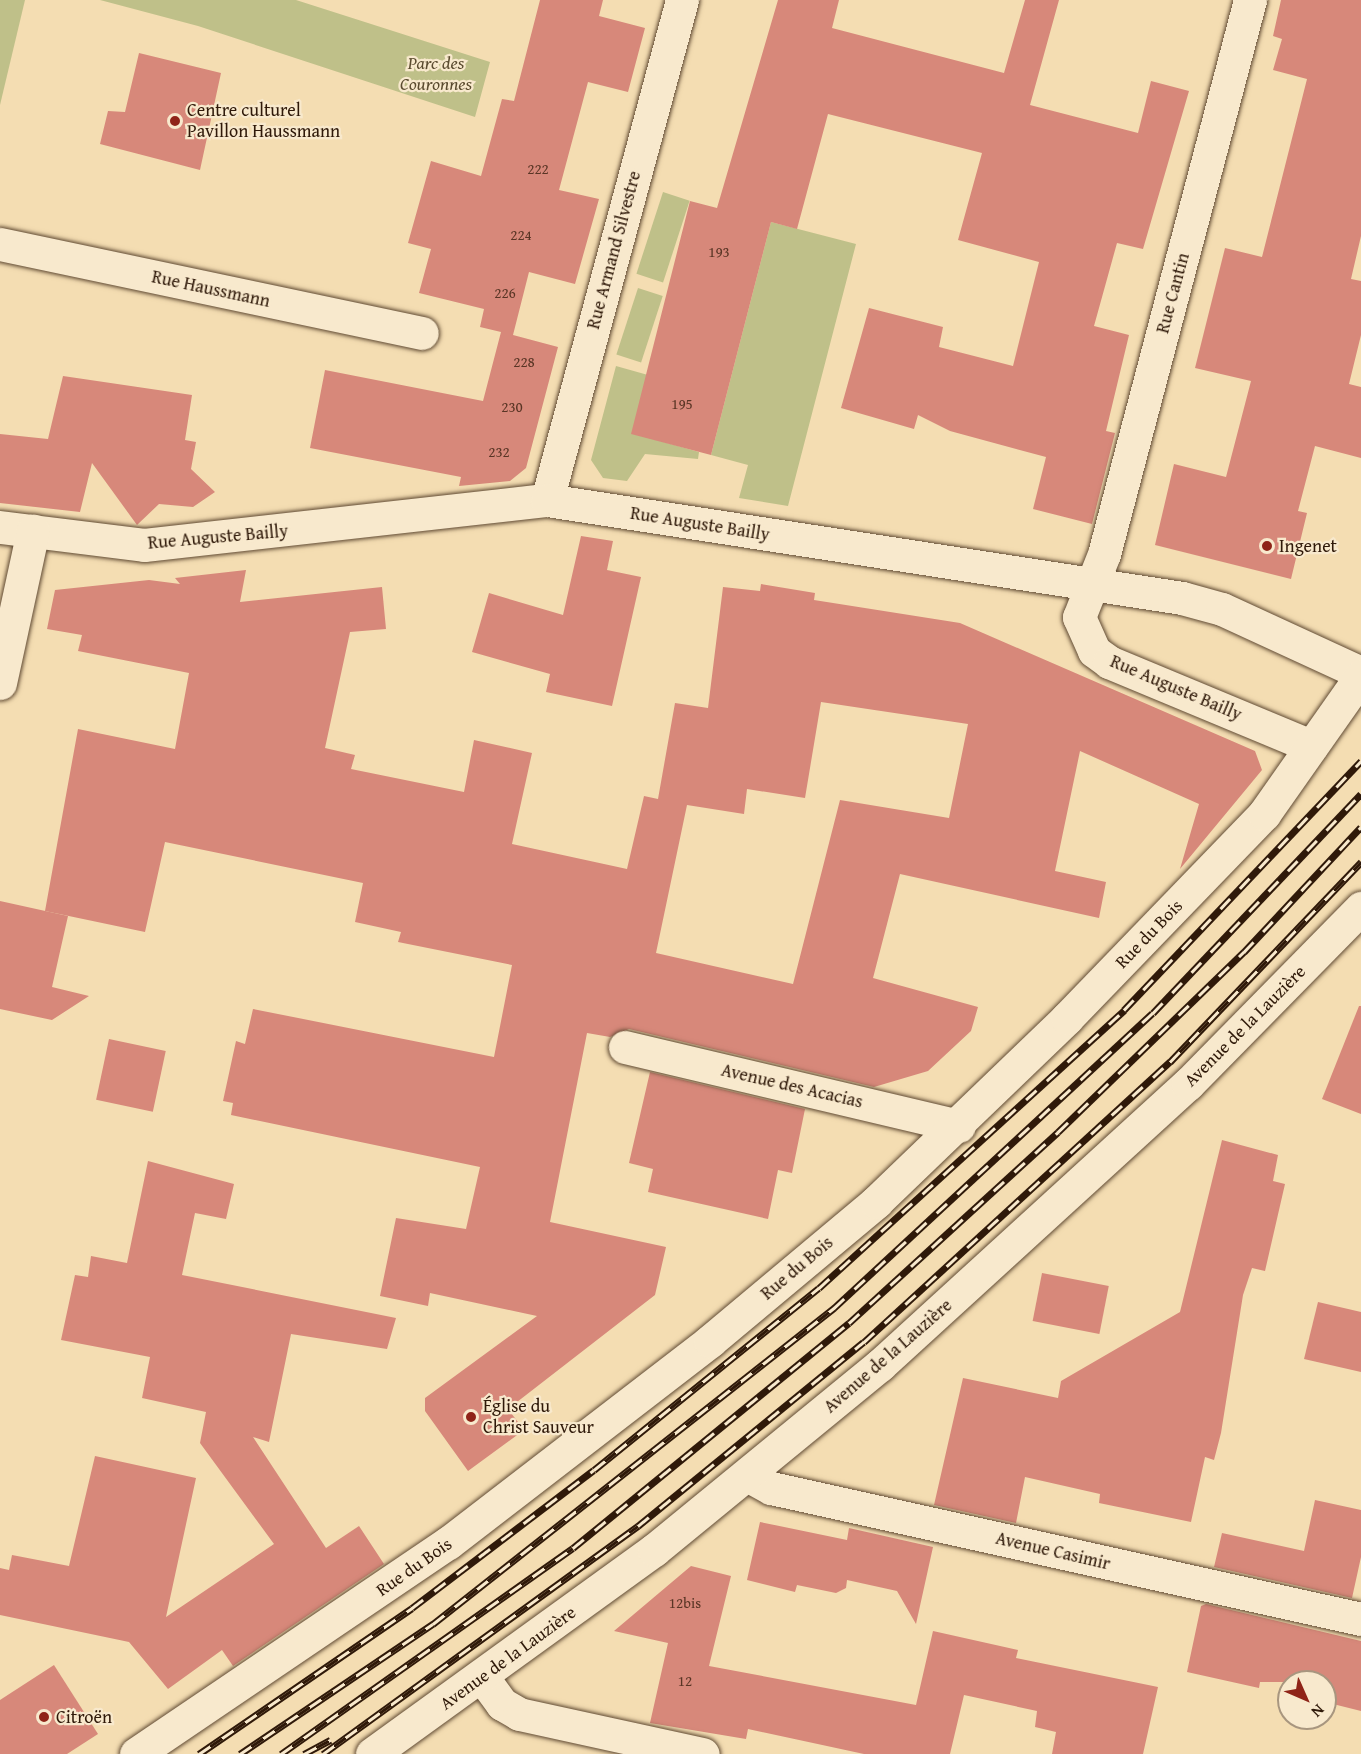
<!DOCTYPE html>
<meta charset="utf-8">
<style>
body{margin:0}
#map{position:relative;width:1361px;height:1754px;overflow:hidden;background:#f4ddb2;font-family:"Gentium Book Plus",serif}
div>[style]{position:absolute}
.green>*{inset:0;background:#bfc089;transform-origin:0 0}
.building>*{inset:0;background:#d7887a;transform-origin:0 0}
.roads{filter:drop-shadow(0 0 2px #604a33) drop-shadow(0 0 2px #604a33)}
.minor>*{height:33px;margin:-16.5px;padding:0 16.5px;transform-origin:16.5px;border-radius:16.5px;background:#f8e9cd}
.rail>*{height:7px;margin-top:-3.5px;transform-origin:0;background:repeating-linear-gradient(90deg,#f8e9cd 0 14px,#2f1909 0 28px);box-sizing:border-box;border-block:2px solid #2f1909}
.dots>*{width:16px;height:16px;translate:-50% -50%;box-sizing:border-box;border:3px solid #f8e9cd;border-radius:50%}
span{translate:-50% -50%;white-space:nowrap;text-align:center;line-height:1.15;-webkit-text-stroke:4.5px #f8e9cd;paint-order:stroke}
.number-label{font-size:15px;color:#593525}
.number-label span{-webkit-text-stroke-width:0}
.park-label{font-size:18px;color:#5a4b2f;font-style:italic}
.poi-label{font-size:18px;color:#2f1909}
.left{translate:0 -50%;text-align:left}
.street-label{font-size:18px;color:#2f1909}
.north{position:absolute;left:1277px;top:1670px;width:60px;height:60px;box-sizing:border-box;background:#f8e9cd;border:2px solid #a8967f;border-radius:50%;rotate:135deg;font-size:16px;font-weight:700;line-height:24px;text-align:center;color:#2f1909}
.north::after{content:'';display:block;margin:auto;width:21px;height:27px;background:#8f2418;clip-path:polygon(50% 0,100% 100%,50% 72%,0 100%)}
</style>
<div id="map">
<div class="green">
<div style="clip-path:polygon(0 0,25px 0,0 105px)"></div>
<div style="clip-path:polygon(100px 0,296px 0,490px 62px,475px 117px,198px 26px)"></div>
<div style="left:663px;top:192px;width:28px;height:86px;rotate:18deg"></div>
<div style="clip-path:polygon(771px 222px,856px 244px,788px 506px,739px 498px,748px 465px,711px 455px)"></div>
<div style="left:638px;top:288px;width:26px;height:70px;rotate:18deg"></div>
<div style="clip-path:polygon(616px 366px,648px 375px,632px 433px,699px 452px,698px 459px,645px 454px,627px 481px,603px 478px,591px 460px)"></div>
</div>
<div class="building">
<div style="clip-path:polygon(540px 0,603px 0,599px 16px,645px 28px,628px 92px,588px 82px,559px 190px,599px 199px,575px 284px,529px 272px,513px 335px,558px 347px,526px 468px,510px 481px,459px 486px,461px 477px,310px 448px,325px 370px,483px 401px,501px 332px,480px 327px,484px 309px,419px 293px,431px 249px,408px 243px,431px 161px,481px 176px,502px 99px,514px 101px)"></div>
<div style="clip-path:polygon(778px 0,839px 0,832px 28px,1004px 73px,1025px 0,1059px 0,1030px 105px,1138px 133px,1151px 81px,1189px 91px,1143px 249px,1117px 243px,1094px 326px,1129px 335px,1106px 431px,1115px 433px,1092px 524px,1033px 509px,1046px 457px,950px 431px,918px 415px,914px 429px,841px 408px,869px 308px,943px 327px,939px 347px,1013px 366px,1039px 262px,958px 240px,982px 153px,828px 114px,797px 229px,771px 222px,711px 455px,631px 434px,690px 201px,717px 208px)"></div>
<div style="clip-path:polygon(1281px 0,1361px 0,1361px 236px,1351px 279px,1361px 281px,1361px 335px,1349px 384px,1361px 387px,1361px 458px,1315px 446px,1298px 511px,1307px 513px,1291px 579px,1155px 545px,1174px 464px,1226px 477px,1251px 381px,1195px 368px,1225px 248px,1262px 257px,1307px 79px,1273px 70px,1282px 39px,1273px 36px)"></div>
<div style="clip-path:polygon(139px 53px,221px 73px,200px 170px,100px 144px,108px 111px,125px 112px)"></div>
<div style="clip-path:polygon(63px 376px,192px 395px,185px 440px,196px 442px,191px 469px,215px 492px,193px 507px,159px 504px,137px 525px,92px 463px,80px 512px,0 503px,0 434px,48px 439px)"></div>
<div style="clip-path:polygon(581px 536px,613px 541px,607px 570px,641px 577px,612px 706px,546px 692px,550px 674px,472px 652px,489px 593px,563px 615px)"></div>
<div style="clip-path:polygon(evenodd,246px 570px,240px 602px,382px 587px,386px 629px,350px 632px,325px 748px,355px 755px,351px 769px,464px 792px,474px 740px,532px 753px,512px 844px,627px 869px,644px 796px,658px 799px,675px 703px,708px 708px,723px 587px,760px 591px,761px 584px,815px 593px,814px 600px,960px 623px,1255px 751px,1262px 770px,1180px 869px,1199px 804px,1080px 751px,1055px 871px,1106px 882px,1099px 918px,900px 874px,873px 978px,978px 1007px,971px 1031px,928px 1071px,874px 1087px,629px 1029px,610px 1037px,587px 1033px,550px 1222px,666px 1247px,655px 1295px,508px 1409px,524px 1430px,468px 1471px,425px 1411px,425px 1398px,537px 1316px,430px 1293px,428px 1306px,380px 1296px,396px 1218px,466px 1229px,480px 1167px,231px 1115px,233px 1103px,223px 1101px,236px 1041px,245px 1044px,253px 1009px,494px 1057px,512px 965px,398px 942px,401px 932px,355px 922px,363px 883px,165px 842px,145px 932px,45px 911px,78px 729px,175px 749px,189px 673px,78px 651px,82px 635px,47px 629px,55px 590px,149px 580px,180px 584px,175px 578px,246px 570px,821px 702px,968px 724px,949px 818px,840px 800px,793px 984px,656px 953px,687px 805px,744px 814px,747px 789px,805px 798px,821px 702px)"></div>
<div style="clip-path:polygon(0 901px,68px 916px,52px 987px,89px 996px,52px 1020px,0 1009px)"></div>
<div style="clip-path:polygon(1359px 1006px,1361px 1006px,1361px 1114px,1322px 1099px)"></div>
<div style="left:109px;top:1039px;width:58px;height:62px;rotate:12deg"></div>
<div style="clip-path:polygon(650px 1072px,805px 1109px,792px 1173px,778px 1170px,768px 1219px,648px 1192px,653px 1169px,629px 1163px)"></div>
<div style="clip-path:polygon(1222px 1140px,1278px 1155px,1273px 1181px,1285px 1184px,1265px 1271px,1252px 1268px,1243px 1295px,1221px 1433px,1214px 1460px,1205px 1457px,1191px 1522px,1099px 1503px,1100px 1494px,1025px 1477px,1016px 1523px,934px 1505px,963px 1378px,1058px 1398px,1061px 1381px,1180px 1312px)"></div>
<div style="clip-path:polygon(148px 1161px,234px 1184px,226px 1219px,195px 1213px,182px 1275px,396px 1318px,387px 1349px,291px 1334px,269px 1442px,253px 1437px,326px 1548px,359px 1526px,384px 1564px,233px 1666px,222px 1650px,168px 1689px,129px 1642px,0 1615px,0 1568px,9px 1570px,12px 1555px,69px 1566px,95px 1456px,196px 1478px,166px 1617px,274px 1544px,200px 1443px,206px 1412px,142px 1398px,150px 1357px,61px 1340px,75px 1275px,88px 1277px,91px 1256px,127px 1263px)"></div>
<div style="left:1042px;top:1273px;width:68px;height:49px;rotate:11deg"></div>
<div style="clip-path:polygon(1318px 1302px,1361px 1312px,1361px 1372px,1304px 1359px)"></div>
<div style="clip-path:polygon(1315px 1500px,1361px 1510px,1361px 1557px,1352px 1598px,1214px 1567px,1222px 1533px,1304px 1551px)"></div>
<div style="clip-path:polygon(760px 1522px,847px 1540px,849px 1528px,933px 1547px,916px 1624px,897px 1591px,847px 1580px,846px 1588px,836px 1593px,797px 1585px,795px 1592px,747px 1580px)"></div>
<div style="clip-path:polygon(691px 1566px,731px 1576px,709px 1666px,916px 1705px,933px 1631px,1018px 1650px,1016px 1658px,1158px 1687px,1143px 1754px,1052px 1754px,1056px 1732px,1035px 1727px,1037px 1711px,964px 1695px,950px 1754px,864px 1754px,748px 1729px,746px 1739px,650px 1723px,668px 1643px,614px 1631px)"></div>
<div style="clip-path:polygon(1206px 1604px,1361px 1641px,1361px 1711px,1325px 1702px,1325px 1682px,1260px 1682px,1259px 1688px,1187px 1672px,1201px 1606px)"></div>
<div style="clip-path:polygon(54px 1665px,98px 1734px,67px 1754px,0 1754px,0 1700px)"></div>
</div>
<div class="roads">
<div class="minor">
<div style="left:1250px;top:0;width:573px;rotate:104.76deg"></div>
<div style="left:1104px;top:554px;width:68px;rotate:111.6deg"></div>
<div style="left:1079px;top:617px;width:37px;rotate:66deg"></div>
<div style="left:1094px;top:651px;width:19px;rotate:36deg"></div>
<div style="left:1109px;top:662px;width:219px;rotate:22.6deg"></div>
<div style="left:0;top:244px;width:431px;rotate:11.9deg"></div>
<div style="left:547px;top:500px;width:518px;rotate:-74.89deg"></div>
<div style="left:0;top:527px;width:145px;rotate:7.1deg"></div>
<div style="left:144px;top:545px;width:406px;rotate:-6.4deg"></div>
<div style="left:547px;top:500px;width:643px;rotate:8.77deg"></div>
<div style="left:1182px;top:598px;width:41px;rotate:15.4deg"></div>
<div style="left:1222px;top:609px;width:153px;rotate:24.7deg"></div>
<div style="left:0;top:683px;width:156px;rotate:-77.8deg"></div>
<div style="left:625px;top:1047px;width:343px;rotate:13.3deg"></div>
<div style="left:749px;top:1476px;width:25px;rotate:29deg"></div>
<div style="left:771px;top:1488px;width:604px;rotate:12.52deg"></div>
<div style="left:483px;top:1678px;width:32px;rotate:54deg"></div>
<div style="left:502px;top:1704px;width:20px;rotate:30deg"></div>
<div style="left:519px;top:1714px;width:188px;rotate:12.3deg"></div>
<div style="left:136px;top:1754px;width:377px;rotate:-34.1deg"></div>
<div style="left:448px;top:1543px;width:331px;rotate:-37.6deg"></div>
<div style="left:710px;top:1341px;width:217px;rotate:-39.9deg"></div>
<div style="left:876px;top:1202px;width:265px;rotate:-43.9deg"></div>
<div style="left:1067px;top:1018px;width:284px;rotate:-46deg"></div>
<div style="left:1264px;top:814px;width:169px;rotate:-54.9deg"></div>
<div style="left:372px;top:1754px;width:348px;rotate:-35.9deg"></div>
<div style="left:654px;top:1550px;width:292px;rotate:-39.3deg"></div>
<div style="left:880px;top:1365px;width:417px;rotate:-42.4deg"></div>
<div style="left:1188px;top:1084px;width:247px;rotate:-45.5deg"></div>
</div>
</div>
<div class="rail">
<div style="left:199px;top:1754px;width:258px;rotate:-34.4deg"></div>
<div style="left:412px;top:1608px;width:228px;rotate:-37.2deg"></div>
<div style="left:594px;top:1470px;width:289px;rotate:-39deg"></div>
<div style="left:819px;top:1288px;width:413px;rotate:-42.3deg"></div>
<div style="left:1124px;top:1010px;width:344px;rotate:-46.4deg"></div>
<div style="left:240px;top:1754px;width:233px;rotate:-34deg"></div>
<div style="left:433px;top:1624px;width:511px;rotate:-38.24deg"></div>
<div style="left:834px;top:1308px;width:434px;rotate:-42.8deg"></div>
<div style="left:1153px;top:1013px;width:302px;rotate:-46.5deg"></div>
<div style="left:281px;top:1754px;width:357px;rotate:-35.2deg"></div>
<div style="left:573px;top:1548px;width:356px;rotate:-39.2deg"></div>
<div style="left:849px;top:1323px;width:283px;rotate:-42.4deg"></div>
<div style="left:1058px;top:1132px;width:259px;rotate:-44.1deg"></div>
<div style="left:1244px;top:952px;width:171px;rotate:-46.9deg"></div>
<div style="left:304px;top:1754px;width:30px;rotate:-28deg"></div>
<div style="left:323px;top:1754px;width:389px;rotate:-35.9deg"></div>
<div style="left:638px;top:1526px;width:291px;rotate:-39.2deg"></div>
<div style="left:864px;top:1342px;width:415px;rotate:-42.5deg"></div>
<div style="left:1170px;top:1062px;width:277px;rotate:-46.3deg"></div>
</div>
<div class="dots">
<div style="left:175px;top:121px;background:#8f2418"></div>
<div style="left:1267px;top:546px;background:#8f2418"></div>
<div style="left:471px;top:1417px;background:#8f2418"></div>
<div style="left:44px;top:1717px;background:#8f2418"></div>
</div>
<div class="number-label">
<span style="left:538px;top:169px">222</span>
<span style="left:521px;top:235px">224</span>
<span style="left:719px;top:252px">193</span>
<span style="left:505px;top:293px">226</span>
<span style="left:524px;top:362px">228</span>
<span style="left:682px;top:404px">195</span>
<span style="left:512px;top:407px">230</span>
<span style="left:499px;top:452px">232</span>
<span style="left:685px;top:1603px">12bis</span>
<span style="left:685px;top:1681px">12</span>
</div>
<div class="park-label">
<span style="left:436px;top:74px">Parc des<br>Couronnes</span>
</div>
<div class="poi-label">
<span class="left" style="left:187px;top:121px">Centre culturel<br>Pavillon Haussmann</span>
<span class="left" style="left:1279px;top:546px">Ingenet</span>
<span class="left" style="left:483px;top:1417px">Église du<br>Christ Sauveur</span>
<span class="left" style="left:56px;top:1717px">Citroën</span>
</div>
<div class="street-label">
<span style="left:614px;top:250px;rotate:-75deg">Rue Armand Silvestre</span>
<span style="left:211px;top:289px;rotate:12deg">Rue Haussmann</span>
<span style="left:1173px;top:293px;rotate:-75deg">Rue Cantin</span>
<span style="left:700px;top:524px;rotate:9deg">Rue Auguste Bailly</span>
<span style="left:218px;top:537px;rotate:-5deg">Rue Auguste Bailly</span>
<span style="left:1176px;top:688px;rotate:23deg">Rue Auguste Bailly</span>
<span style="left:1149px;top:934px;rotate:-46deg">Rue du Bois</span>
<span style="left:1245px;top:1026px;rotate:-45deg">Avenue de la Lauzière</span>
<span style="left:792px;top:1086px;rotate:13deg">Avenue des Acacias</span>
<span style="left:797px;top:1268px;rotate:-40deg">Rue du Bois</span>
<span style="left:888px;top:1356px;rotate:-41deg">Avenue de la Lauzière</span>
<span style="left:1053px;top:1551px;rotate:13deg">Avenue Casimir</span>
<span style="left:414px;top:1567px;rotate:-35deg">Rue du Bois</span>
<span style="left:508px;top:1658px;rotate:-36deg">Avenue de la Lauzière</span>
</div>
<div class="north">N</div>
</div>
